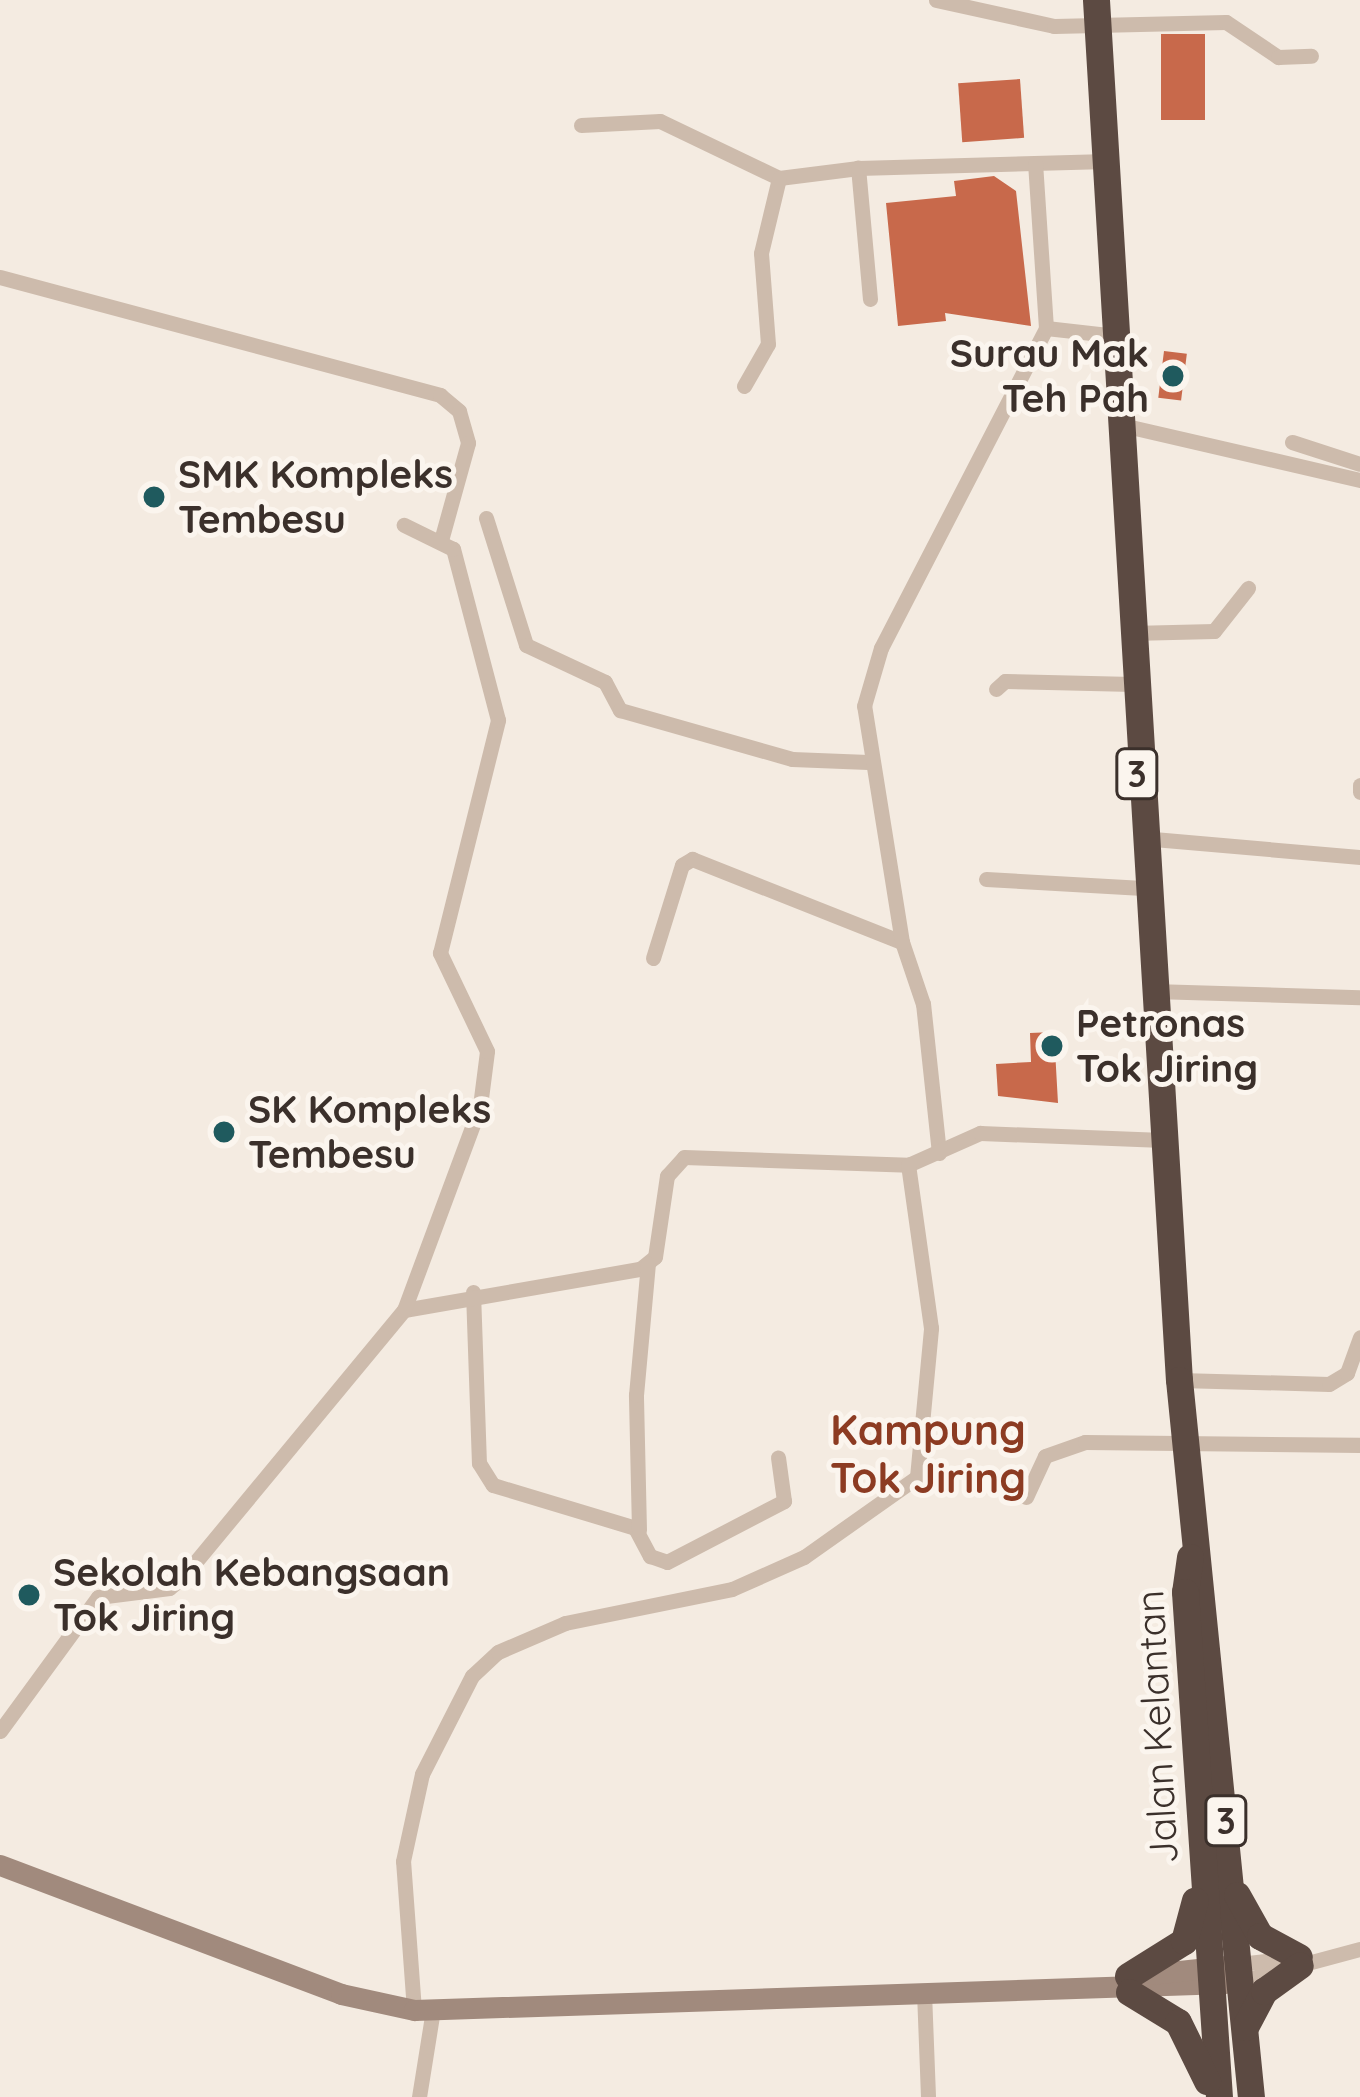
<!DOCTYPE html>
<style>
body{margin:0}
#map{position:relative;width:1360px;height:2097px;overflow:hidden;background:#f4ebe1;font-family:Quicksand,sans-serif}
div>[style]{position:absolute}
.building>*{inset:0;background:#c8694b;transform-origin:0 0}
.street>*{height:15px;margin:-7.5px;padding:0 7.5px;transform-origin:7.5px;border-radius:7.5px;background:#cdbbac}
.secondary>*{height:21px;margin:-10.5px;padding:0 10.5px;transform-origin:10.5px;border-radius:10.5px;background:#a18a7d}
.highway>*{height:27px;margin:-13.5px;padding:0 13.5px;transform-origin:13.5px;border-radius:13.5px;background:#5c4a42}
.dots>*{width:33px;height:33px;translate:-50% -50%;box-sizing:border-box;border:6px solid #fbf5ee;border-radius:50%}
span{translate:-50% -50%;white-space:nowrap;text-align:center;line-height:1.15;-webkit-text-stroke:10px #fbf5ee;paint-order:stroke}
.shield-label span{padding:3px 9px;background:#fbf5ee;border:3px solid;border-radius:9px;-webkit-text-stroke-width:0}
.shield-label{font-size:36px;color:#3b302b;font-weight:700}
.poi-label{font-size:39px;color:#3b302b;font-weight:700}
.right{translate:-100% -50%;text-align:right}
.left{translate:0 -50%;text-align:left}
.street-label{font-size:39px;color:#3b302b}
.neighbourhood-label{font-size:42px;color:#8c3b22;font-weight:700}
</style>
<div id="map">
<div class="building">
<div style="left:1205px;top:34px;width:86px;height:44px;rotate:90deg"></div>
<div style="left:1020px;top:79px;width:59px;height:62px;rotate:86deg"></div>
<div style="clip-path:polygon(994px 176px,1016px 191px,1031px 326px,945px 313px,946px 321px,898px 326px,886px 203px,956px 196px,954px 181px)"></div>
<div style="left:1164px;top:351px;width:23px;height:47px;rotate:7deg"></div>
<div style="clip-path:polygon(1054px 1032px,1058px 1103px,998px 1096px,996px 1064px,1031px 1062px,1030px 1033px)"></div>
</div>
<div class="street">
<div style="left:936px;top:0;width:121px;rotate:12.4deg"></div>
<div style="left:1054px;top:26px;width:172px;rotate:-1.3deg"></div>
<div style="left:1226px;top:22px;width:63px;rotate:33.9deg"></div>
<div style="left:1278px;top:57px;width:33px;rotate:-2deg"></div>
<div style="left:581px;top:125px;width:79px;rotate:-2.9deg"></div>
<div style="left:660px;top:121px;width:132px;rotate:25.6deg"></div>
<div style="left:779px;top:178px;width:80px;rotate:-7.2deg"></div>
<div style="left:0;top:277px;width:456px;rotate:15deg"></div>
<div style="left:440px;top:395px;width:25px;rotate:40deg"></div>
<div style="left:459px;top:411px;width:33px;rotate:74deg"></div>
<div style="left:468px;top:443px;width:98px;rotate:105.5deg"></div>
<div style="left:870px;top:299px;width:132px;rotate:-95.2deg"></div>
<div style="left:858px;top:168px;width:249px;rotate:-1.6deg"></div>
<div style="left:1046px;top:328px;width:71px;rotate:6.4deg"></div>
<div style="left:744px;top:386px;width:48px;rotate:-60.3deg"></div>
<div style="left:768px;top:344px;width:91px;rotate:-94.4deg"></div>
<div style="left:761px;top:253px;width:77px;rotate:-76.5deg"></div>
<div style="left:1122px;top:425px;width:244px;rotate:13deg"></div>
<div style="left:1292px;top:442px;width:71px;rotate:17.9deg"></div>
<div style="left:486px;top:518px;width:133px;rotate:72.5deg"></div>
<div style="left:526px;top:645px;width:87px;rotate:25.1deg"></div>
<div style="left:605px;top:682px;width:32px;rotate:62deg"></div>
<div style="left:620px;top:710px;width:179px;rotate:15.9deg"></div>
<div style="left:792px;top:759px;width:76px;rotate:2.3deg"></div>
<div style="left:1131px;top:633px;width:83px;rotate:-1.4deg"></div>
<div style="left:1214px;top:631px;width:55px;rotate:-51.7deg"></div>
<div style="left:996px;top:689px;width:12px;rotate:-42deg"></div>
<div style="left:1005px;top:681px;width:128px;rotate:1.3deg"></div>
<div style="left:1360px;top:785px;width:7px;rotate:90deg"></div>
<div style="left:1142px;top:838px;width:219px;rotate:5deg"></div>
<div style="left:986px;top:879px;width:157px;rotate:3.3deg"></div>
<div style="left:653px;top:958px;width:97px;rotate:-72.7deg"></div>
<div style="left:682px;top:865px;width:12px;rotate:-31deg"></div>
<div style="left:692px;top:859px;width:226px;rotate:21.6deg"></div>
<div style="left:1153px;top:991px;width:207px;rotate:1.7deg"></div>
<div style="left:939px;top:1153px;width:150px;rotate:-96.1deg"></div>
<div style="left:923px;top:1004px;width:65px;rotate:-108.7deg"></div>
<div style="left:902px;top:942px;width:239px;rotate:-99.1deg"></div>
<div style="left:864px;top:706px;width:60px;rotate:-73.7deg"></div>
<div style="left:881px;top:648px;width:360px;rotate:-62.7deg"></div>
<div style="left:1046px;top:328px;width:165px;rotate:-93.8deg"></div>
<div style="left:473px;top:1292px;width:171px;rotate:88deg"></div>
<div style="left:479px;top:1463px;width:26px;rotate:58deg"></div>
<div style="left:493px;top:1485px;width:148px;rotate:16.8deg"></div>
<div style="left:635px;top:1528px;width:32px;rotate:62deg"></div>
<div style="left:650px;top:1556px;width:18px;rotate:19deg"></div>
<div style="left:667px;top:1562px;width:132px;rotate:-27.5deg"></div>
<div style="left:784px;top:1501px;width:44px;rotate:-97.8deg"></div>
<div style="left:404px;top:1310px;width:240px;rotate:-9.9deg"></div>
<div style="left:640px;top:1269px;width:19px;rotate:-39deg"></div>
<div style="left:655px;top:1257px;width:82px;rotate:-81.6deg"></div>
<div style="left:667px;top:1176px;width:25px;rotate:-48deg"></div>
<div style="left:684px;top:1157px;width:224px;rotate:2deg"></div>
<div style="left:908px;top:1165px;width:79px;rotate:-24deg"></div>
<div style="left:980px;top:1133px;width:183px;rotate:2.2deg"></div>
<div style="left:1179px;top:1380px;width:150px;rotate:1.5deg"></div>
<div style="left:1329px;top:1384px;width:21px;rotate:-31deg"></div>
<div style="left:1347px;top:1373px;width:38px;rotate:-70deg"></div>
<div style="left:1026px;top:1497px;width:45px;rotate:-65.1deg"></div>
<div style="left:1045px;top:1456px;width:42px;rotate:-19.3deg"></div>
<div style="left:1085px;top:1442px;width:275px;rotate:0.6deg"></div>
<div style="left:639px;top:1530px;width:135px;rotate:-91.3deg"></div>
<div style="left:636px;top:1395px;width:132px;rotate:-84.8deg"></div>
<div style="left:0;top:1731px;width:166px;rotate:-53.8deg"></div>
<div style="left:98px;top:1597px;width:72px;rotate:-7.2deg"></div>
<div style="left:169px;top:1588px;width:18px;rotate:-38deg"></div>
<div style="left:183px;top:1577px;width:347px;rotate:-50.4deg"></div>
<div style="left:404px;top:1310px;width:218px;rotate:-69.6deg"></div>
<div style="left:480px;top:1106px;width:55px;rotate:-82.7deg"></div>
<div style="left:487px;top:1051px;width:109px;rotate:-115.6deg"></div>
<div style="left:440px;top:953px;width:240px;rotate:-76deg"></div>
<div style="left:498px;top:720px;width:177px;rotate:-104.7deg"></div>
<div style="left:453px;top:549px;width:55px;rotate:-153.9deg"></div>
<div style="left:1239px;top:1964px;width:52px;rotate:-6.6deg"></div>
<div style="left:1241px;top:1981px;width:123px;rotate:-15.1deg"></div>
<div style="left:924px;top:1992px;width:105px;rotate:87.8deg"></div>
<div style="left:414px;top:2010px;width:149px;rotate:-94.2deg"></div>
<div style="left:403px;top:1861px;width:89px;rotate:-77.7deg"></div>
<div style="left:422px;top:1774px;width:110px;rotate:-63deg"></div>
<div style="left:472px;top:1676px;width:35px;rotate:-43deg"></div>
<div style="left:498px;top:1652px;width:73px;rotate:-23.4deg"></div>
<div style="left:565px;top:1623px;width:170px;rotate:-11.5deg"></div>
<div style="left:732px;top:1589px;width:79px;rotate:-24deg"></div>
<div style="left:804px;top:1557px;width:138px;rotate:-35.3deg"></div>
<div style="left:917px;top:1477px;width:150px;rotate:-84.6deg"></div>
<div style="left:931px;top:1328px;width:165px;rotate:-98deg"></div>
<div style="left:419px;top:2097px;width:88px;rotate:-80.9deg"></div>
</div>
<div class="secondary">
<div style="left:0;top:1865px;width:365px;rotate:20.7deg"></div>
<div style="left:341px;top:1994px;width:75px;rotate:12.4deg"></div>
<div style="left:414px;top:2010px;width:812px;rotate:-1.9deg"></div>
<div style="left:1132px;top:1976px;width:95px;rotate:-6.1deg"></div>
</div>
<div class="highway">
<div style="left:1096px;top:0;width:1382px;rotate:86.56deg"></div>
<div style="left:1179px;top:1380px;width:721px;rotate:84.27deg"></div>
<div style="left:1190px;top:1557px;width:35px;rotate:98deg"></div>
<div style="left:1185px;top:1592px;width:506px;rotate:86.15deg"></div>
<div style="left:1237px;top:1895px;width:47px;rotate:60.7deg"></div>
<div style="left:1260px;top:1936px;width:44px;rotate:28.3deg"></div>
<div style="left:1128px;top:1976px;width:66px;rotate:-32deg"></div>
<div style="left:1184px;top:1941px;width:42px;rotate:-75deg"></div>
<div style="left:1129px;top:1992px;width:57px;rotate:31.5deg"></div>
<div style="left:1178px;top:2022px;width:66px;rotate:63.8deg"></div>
<div style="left:1245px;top:2027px;width:41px;rotate:-62.2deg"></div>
<div style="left:1264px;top:1991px;width:44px;rotate:-35.8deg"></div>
</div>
<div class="dots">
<div style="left:1173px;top:376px;background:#1f5a5e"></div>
<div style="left:154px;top:497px;background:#1f5a5e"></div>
<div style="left:1052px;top:1046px;background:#1f5a5e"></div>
<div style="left:224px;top:1132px;background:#1f5a5e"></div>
<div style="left:29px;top:1595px;background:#1f5a5e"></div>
</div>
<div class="shield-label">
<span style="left:1137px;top:774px">3</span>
<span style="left:1226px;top:1821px">3</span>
</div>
<div class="poi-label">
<span class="right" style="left:1149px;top:376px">Surau Mak<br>Teh Pah</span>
<span class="left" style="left:178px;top:497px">SMK Kompleks<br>Tembesu</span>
<span class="left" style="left:1076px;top:1046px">Petronas<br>Tok Jiring</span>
<span class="left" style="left:248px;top:1132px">SK Kompleks<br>Tembesu</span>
<span class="left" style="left:53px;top:1595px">Sekolah Kebangsaan<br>Tok Jiring</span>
</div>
<div class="street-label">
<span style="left:1157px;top:1727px;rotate:-93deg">Jalan Kelantan</span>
</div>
<div class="neighbourhood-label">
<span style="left:928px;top:1454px">Kampung<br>Tok Jiring</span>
</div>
</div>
